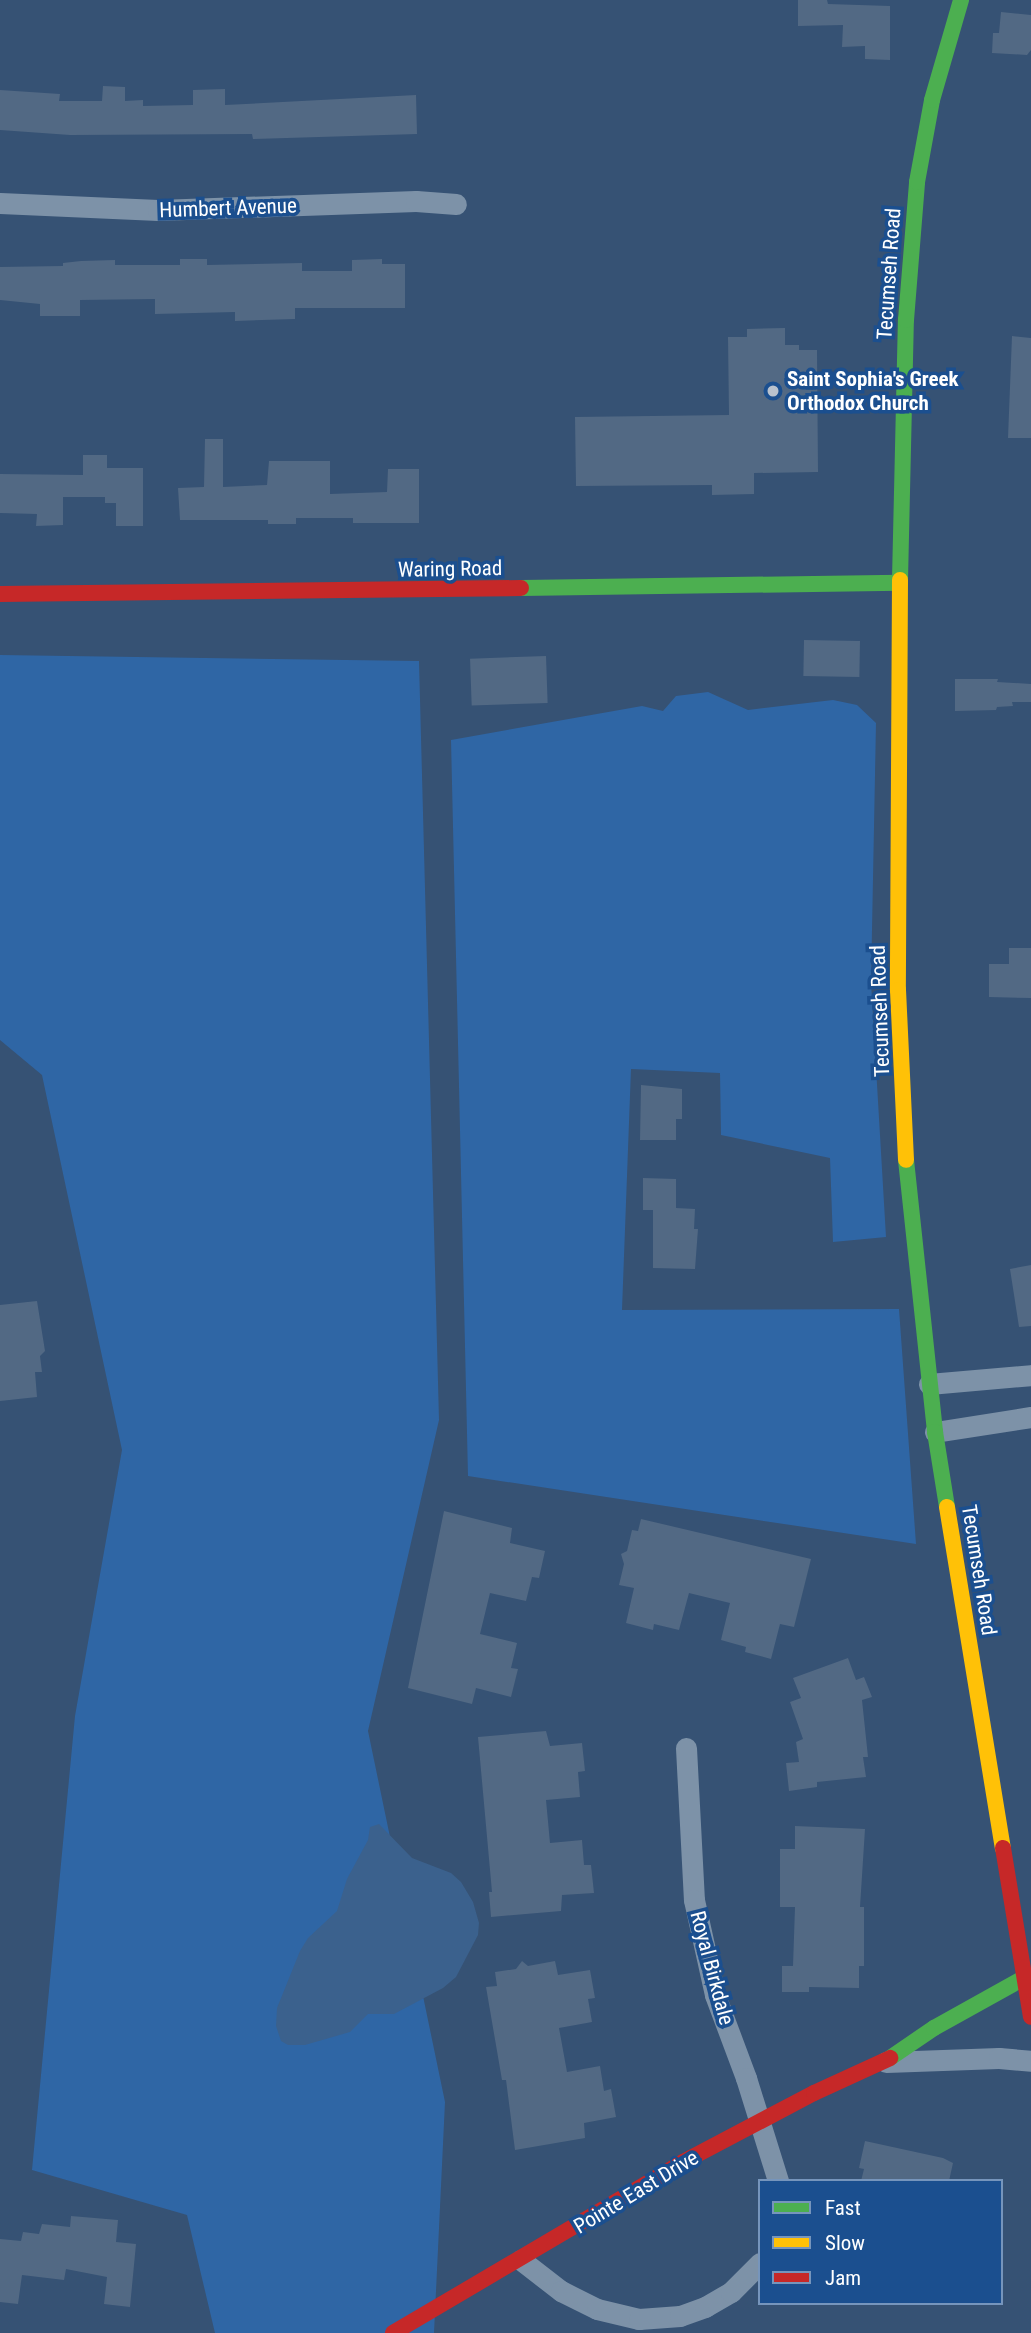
<!DOCTYPE html>
<style>
body{margin:0}
#map{position:relative;width:1031px;height:2333px;overflow:hidden;background:#365274;font-family:"Roboto Condensed",sans-serif}
div>[style]{position:absolute}
.green>*{inset:0;background:#2f66a5}
.water>*{inset:0;background:#3b618d}
.building>*{inset:0;background:#526984;transform-origin:0 0}
.street>*{height:21px;margin:-10.5px;padding:0 10.5px;transform-origin:10.5px;border-radius:10.5px;background:#7d92a8}
.fast>*{height:16px;margin:-8px;padding:0 8px;transform-origin:8px;border-radius:8px;background:#4caf50}
.slow>*{height:16px;margin:-8px;padding:0 8px;transform-origin:8px;border-radius:8px;background:#ffc107}
.jam>*{height:16px;margin:-8px;padding:0 8px;transform-origin:8px;border-radius:8px;background:#c62828}
.dots>*{width:19px;height:19px;translate:-50% -50%;box-sizing:border-box;border:4px solid #1b4f8f;border-radius:50%}
span{translate:-50% -50%;white-space:nowrap;text-align:center;line-height:1.15;-webkit-text-stroke:7px #1b4f8f;paint-order:stroke}
.street-label{font-size:21px;color:#fff}
.poi-label{font-size:21px;color:#fff;font-weight:700}
.left{translate:0 -50%;text-align:left}
.legend{position:absolute;left:758px;top:2179px;width:245px;height:126px;box-sizing:border-box;background:#1b4f8f;border:2px solid #7695bc;margin:0;padding:9px 12px;list-style:none;font-size:21px;color:#fff}
.legend li{display:flex;align-items:center;gap:14px;height:35px}
.legend b{width:35px;border:2px solid #7695bc}
</style>
<div id="map">
<div class="green">
<div style="clip-path:polygon(0 655px,419px 661px,439px 1420px,368px 1731px,445px 2102px,434px 2333px,215px 2333px,187px 2215px,32px 2170px,75px 1716px,122px 1450px,42px 1075px,0 1040px)"></div>
<div style="clip-path:polygon(708px 692px,748px 710px,833px 700px,857px 705px,876px 723px,871px 982px,886px 1237px,833px 1242px,830px 1158px,721px 1135px,720px 1073px,631px 1069px,622px 1310px,899px 1309px,916px 1544px,468px 1476px,451px 740px,642px 706px,663px 711px,676px 696px)"></div>
</div>
<div class="water">
<div style="clip-path:polygon(379px 1824px,412px 1858px,451px 1873px,461px 1882px,473px 1902px,479px 1923px,478px 1935px,456px 1977px,443px 1988px,394px 2014px,368px 2014px,350px 2032px,305px 2045px,288px 2045px,281px 2041px,276px 2026px,277px 2008px,300px 1951px,308px 1938px,337px 1911px,347px 1879px,368px 1840px,370px 1827px)"></div>
</div>
<div class="building">
<div style="clip-path:polygon(798px 0,827px 0,828px 4px,890px 6px,890px 60px,865px 59px,865px 46px,842px 47px,843px 25px,798px 26px)"></div>
<div style="clip-path:polygon(1001px 12px,1031px 15px,1031px 50px,1027px 55px,992px 53px,993px 33px,999px 33px)"></div>
<div style="clip-path:polygon(103px 86px,125px 87px,125px 101px,143px 100px,143px 106px,193px 105px,193px 90px,225px 89px,225px 105px,416px 95px,417px 134px,253px 139px,252px 134px,70px 135px,0 130px,0 90px,60px 94px,59px 101px,102px 101px)"></div>
<div style="clip-path:polygon(180px 259px,207px 259px,207px 265px,302px 263px,302px 271px,352px 271px,352px 260px,382px 259px,382px 264px,405px 264px,405px 308px,295px 308px,295px 319px,235px 321px,235px 312px,155px 314px,155px 299px,80px 300px,80px 316px,40px 316px,40px 304px,0 300px,0 267px,63px 266px,63px 263px,81px 261px,115px 260px,115px 265px,180px 265px)"></div>
<div style="clip-path:polygon(785px 328px,785px 345px,799px 345px,799px 350px,817px 350px,818px 472px,754px 473px,754px 494px,712px 495px,712px 485px,576px 486px,575px 417px,729px 415px,728px 337px,747px 337px,747px 329px)"></div>
<div style="clip-path:polygon(1012px 336px,1031px 338px,1031px 438px,1008px 438px)"></div>
<div style="clip-path:polygon(205px 439px,223px 439px,223px 487px,267px 485px,269px 461px,330px 461px,330px 494px,387px 492px,388px 469px,419px 469px,419px 523px,353px 523px,353px 518px,296px 518px,296px 524px,268px 524px,268px 520px,180px 520px,178px 488px,204px 487px)"></div>
<div style="clip-path:polygon(83px 455px,107px 455px,107px 468px,143px 468px,143px 526px,116px 526px,116px 503px,105px 503px,105px 497px,63px 497px,63px 525px,36px 526px,37px 514px,0 513px,0 474px,83px 475px)"></div>
<div style="left:804px;top:640px;width:56px;height:36px;rotate:1deg"></div>
<div style="left:546px;top:656px;width:47px;height:76px;rotate:88deg"></div>
<div style="clip-path:polygon(955px 679px,998px 679px,997px 682px,1031px 684px,1031px 702px,1012px 702px,1013px 706px,997px 707px,996px 710px,955px 711px)"></div>
<div style="clip-path:polygon(1009px 948px,1031px 948px,1031px 998px,989px 997px,989px 964px,1009px 964px)"></div>
<div style="clip-path:polygon(641px 1085px,682px 1089px,682px 1119px,676px 1119px,676px 1140px,640px 1140px)"></div>
<div style="clip-path:polygon(643px 1178px,676px 1179px,676px 1208px,695px 1209px,694px 1229px,698px 1229px,695px 1269px,653px 1268px,653px 1210px,643px 1210px)"></div>
<div style="clip-path:polygon(1031px 1265px,1031px 1326px,1019px 1327px,1010px 1269px)"></div>
<div style="clip-path:polygon(37px 1301px,45px 1351px,40px 1356px,42px 1372px,35px 1372px,37px 1397px,0 1401px,0 1305px)"></div>
<div style="clip-path:polygon(444px 1511px,512px 1528px,510px 1543px,545px 1551px,539px 1578px,532px 1577px,526px 1601px,490px 1593px,480px 1634px,517px 1643px,511px 1668px,518px 1669px,511px 1697px,476px 1688px,472px 1704px,408px 1688px)"></div>
<div style="clip-path:polygon(641px 1519px,811px 1559px,794px 1627px,780px 1624px,771px 1659px,745px 1652px,746px 1647px,721px 1640px,730px 1603px,689px 1593px,679px 1630px,654px 1624px,653px 1630px,626px 1623px,634px 1588px,619px 1585px,624px 1564px,621px 1554px,627px 1551px,632px 1530px,638px 1531px)"></div>
<div style="clip-path:polygon(848px 1658px,856px 1680px,864px 1677px,872px 1697px,862px 1700px,868px 1757px,863px 1757px,866px 1777px,817px 1782px,817px 1787px,789px 1791px,786px 1763px,799px 1762px,796px 1742px,803px 1739px,790px 1702px,801px 1698px,793px 1678px)"></div>
<div style="clip-path:polygon(546px 1731px,550px 1746px,582px 1743px,585px 1771px,578px 1772px,580px 1797px,546px 1800px,550px 1843px,582px 1840px,584px 1865px,591px 1865px,594px 1893px,562px 1895px,561px 1911px,491px 1917px,489px 1892px,492px 1892px,478px 1737px)"></div>
<div style="clip-path:polygon(795px 1826px,865px 1829px,860px 1907px,864px 1907px,864px 1966px,859px 1966px,859px 1988px,809px 1987px,809px 1992px,782px 1992px,782px 1966px,793px 1966px,795px 1907px,780px 1907px,780px 1849px,795px 1849px)"></div>
<div style="clip-path:polygon(522px 1961px,528px 1966px,555px 1961px,558px 1975px,590px 1970px,595px 1998px,588px 1999px,592px 2022px,559px 2028px,567px 2072px,600px 2066px,604px 2091px,611px 2089px,616px 2117px,584px 2123px,585px 2138px,515px 2150px,506px 2080px,502px 2080px,486px 1987px,497px 1986px,495px 1972px,516px 1969px)"></div>
<div style="clip-path:polygon(865px 2141px,943px 2158px,953px 2163px,949px 2181px,861px 2181px,864px 2169px,859px 2168px)"></div>
<div style="clip-path:polygon(71px 2216px,118px 2220px,116px 2242px,136px 2244px,130px 2307px,104px 2304px,107px 2277px,66px 2269px,64px 2280px,22px 2275px,18px 2304px,0 2302px,0 2239px,21px 2241px,23px 2232px,39px 2234px,42px 2224px,70px 2227px)"></div>
</div>
<div class="street">
<div style="left:0;top:203px;width:158px;rotate:2.5deg"></div>
<div style="left:158px;top:210px;width:258px;rotate:-2deg"></div>
<div style="left:416px;top:201px;width:40px;rotate:4.3deg"></div>
<div style="left:929px;top:1384px;width:102px;rotate:-5deg"></div>
<div style="left:935px;top:1432px;width:97px;rotate:-8.9deg"></div>
<div style="left:686px;top:1748px;width:152px;rotate:87deg"></div>
<div style="left:694px;top:1900px;width:97px;rotate:77.5deg"></div>
<div style="left:715px;top:1995px;width:89px;rotate:69.5deg"></div>
<div style="left:746px;top:2078px;width:108px;rotate:72.7deg"></div>
<div style="left:886px;top:2062px;width:113px;rotate:-2deg"></div>
<div style="left:999px;top:2058px;width:32px;rotate:5deg"></div>
<div style="left:521px;top:2260px;width:51px;rotate:37.8deg"></div>
<div style="left:561px;top:2291px;width:40px;rotate:26.6deg"></div>
<div style="left:597px;top:2309px;width:43px;rotate:13.4deg"></div>
<div style="left:639px;top:2319px;width:41px;rotate:-4.2deg"></div>
<div style="left:680px;top:2316px;width:27px;rotate:-20deg"></div>
<div style="left:705px;top:2307px;width:30px;rotate:-30deg"></div>
<div style="left:731px;top:2292px;width:41px;rotate:-45deg"></div>
</div>
<div class="fast">
<div style="left:900px;top:580px;width:260px;rotate:-88.7deg"></div>
<div style="left:906px;top:320px;width:138px;rotate:-85.4deg"></div>
<div style="left:917px;top:182px;width:83px;rotate:-79.6deg"></div>
<div style="left:932px;top:100px;width:104px;rotate:-73.8deg"></div>
<div style="left:521px;top:588px;width:379px;rotate:-0.8deg"></div>
<div style="left:906px;top:1160px;width:274px;rotate:83.9deg"></div>
<div style="left:935px;top:1432px;width:76px;rotate:80.9deg"></div>
<div style="left:890px;top:2058px;width:53px;rotate:-34.3deg"></div>
<div style="left:934px;top:2028px;width:103px;rotate:-29.1deg"></div>
</div>
<div class="slow">
<div style="left:900px;top:580px;width:410px;rotate:90.3deg"></div>
<div style="left:898px;top:990px;width:170px;rotate:87.3deg"></div>
<div style="left:947px;top:1507px;width:346px;rotate:80.7deg"></div>
</div>
<div class="jam">
<div style="left:0;top:594px;width:521px;rotate:-0.66deg"></div>
<div style="left:1003px;top:1848px;width:171px;rotate:80.6deg"></div>
<div style="left:393px;top:2333px;width:337px;rotate:-30.5deg"></div>
<div style="left:683px;top:2162px;width:148px;rotate:-27.8deg"></div>
<div style="left:814px;top:2093px;width:84px;rotate:-24.7deg"></div>
</div>
<div class="dots">
<div style="left:773px;top:391px;background:#b9c2ce"></div>
</div>
<div class="street-label">
<span style="left:228px;top:208px;rotate:-2deg">Humbert Avenue</span>
<span style="left:889px;top:274px;rotate:-86deg">Tecumseh Road</span>
<span style="left:450px;top:569px;rotate:-1deg">Waring Road</span>
<span style="left:880px;top:1011px;rotate:-92deg">Tecumseh Road</span>
<span style="left:979px;top:1570px;rotate:81deg">Tecumseh Road</span>
<span style="left:712px;top:1968px;rotate:75deg">Royal Birkdale</span>
<span style="left:636px;top:2192px;rotate:-31deg">Pointe East Drive</span>
</div>
<div class="poi-label">
<span class="left" style="left:787px;top:391px">Saint Sophia's Greek<br>Orthodox Church</span>
</div>
<ul class="legend">
<li><b style="height:9px;background:#4caf50"></b>Fast</li>
<li><b style="height:9px;background:#ffc107"></b>Slow</li>
<li><b style="height:9px;background:#c62828"></b>Jam</li>
</ul>
</div>
